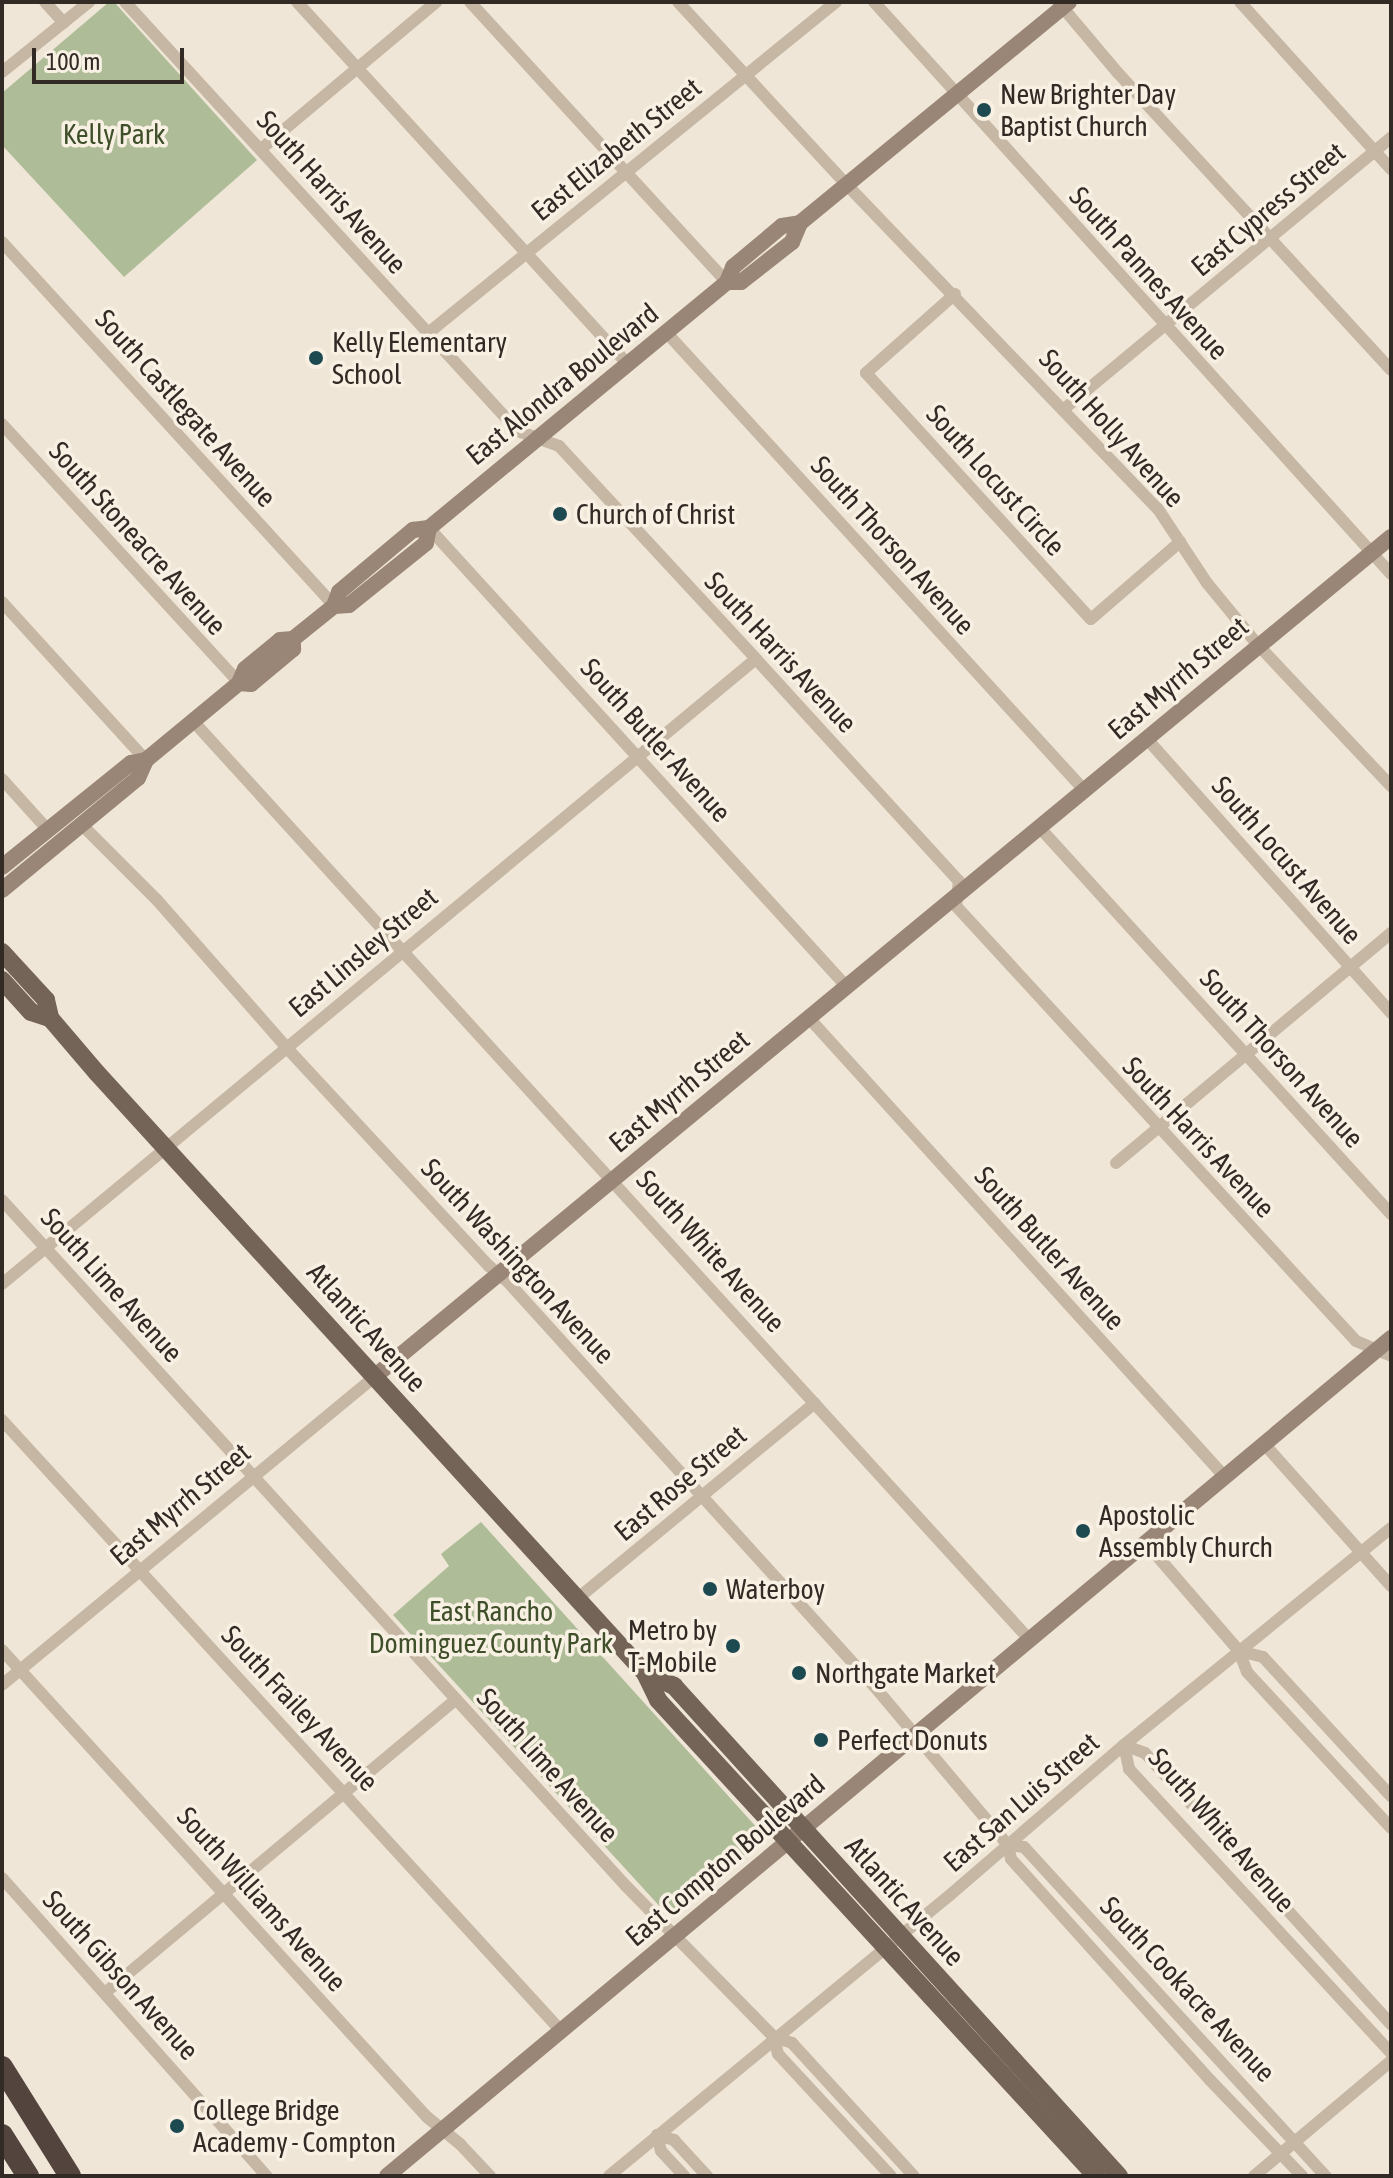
<!DOCTYPE html>
<style>
body{margin:0}
#map{position:relative;width:1393px;height:2178px;overflow:hidden;background:#efe6d7;font-family:"Asap Condensed",sans-serif}
div>[style]{position:absolute}
.green>*{inset:0;background:#aebd98}
.street>*{height:12px;margin:-6px;padding:0 6px;transform-origin:6px;border-radius:6px;background:#c6b7a4}
.secondary>*{height:16px;margin:-8px;padding:0 8px;transform-origin:8px;border-radius:8px;background:#9a8676}
.primary>*{height:18px;margin:-9px;padding:0 9px;transform-origin:9px;border-radius:9px;background:#746357}
.highway>*{height:22px;margin:-11px;padding:0 11px;transform-origin:11px;border-radius:11px;background:#53453d}
.dots>*{width:22px;height:22px;translate:-50% -50%;box-sizing:border-box;border:4px solid #f8f0e3;border-radius:50%}
span{translate:-50% -50%;white-space:nowrap;text-align:center;line-height:1.15;-webkit-text-stroke:7px #f8f0e3;paint-order:stroke}
.poi-label{font-size:28px;color:#322a25}
.left{translate:0 -50%;text-align:left}
.right{translate:-100% -50%;text-align:right}
.park-label{font-size:28px;color:#3e4f2a}
.street-label{font-size:28px;color:#322a25}
.frame{position:absolute;inset:0;border:4px solid #322a25;pointer-events:none}
.scale{position:absolute;left:32px;top:48px;width:152px;height:36px;box-sizing:border-box;border:4px solid #322a25;border-top:0;padding-left:10px;font-size:24px;line-height:28px;white-space:nowrap;color:#322a25;-webkit-text-stroke:6px #f8f0e3;paint-order:stroke}
</style>
<div id="map">
<div class="green">
<div style="clip-path:polygon(109px 2px,115px 3px,257px 160px,124px 277px,2px 145px,2px 93px)"></div>
<div style="clip-path:polygon(481px 1522px,759px 1830px,759px 1843px,672px 1915px,664px 1911px,393px 1615px,449px 1566px,441px 1554px)"></div>
</div>
<div class="street">
<div style="left:45px;top:2px;width:28px;rotate:48deg"></div>
<div style="left:125px;top:2px;width:582px;rotate:47.51deg"></div>
<div style="left:518px;top:431px;width:44px;rotate:20.1deg"></div>
<div style="left:559px;top:446px;width:290px;rotate:47.2deg"></div>
<div style="left:756px;top:659px;width:301px;rotate:47.6deg"></div>
<div style="left:959px;top:881px;width:25px;rotate:97deg"></div>
<div style="left:956px;top:906px;width:591px;rotate:47.4deg"></div>
<div style="left:1356px;top:1341px;width:38px;rotate:23deg"></div>
<div style="left:297px;top:2px;width:491px;rotate:47.6deg"></div>
<div style="left:470px;top:2px;width:380px;rotate:47.5deg"></div>
<div style="left:678px;top:2px;width:249px;rotate:47.3deg"></div>
<div style="left:847px;top:185px;width:449px;rotate:46.2deg"></div>
<div style="left:1158px;top:509px;width:89px;rotate:56.5deg"></div>
<div style="left:1207px;top:583px;width:80px;rotate:50.6deg"></div>
<div style="left:1258px;top:645px;width:194px;rotate:46.7deg"></div>
<div style="left:874px;top:2px;width:771px;rotate:47.89deg"></div>
<div style="left:1058px;top:2px;width:93px;rotate:49.8deg"></div>
<div style="left:1118px;top:73px;width:403px;rotate:47.4deg"></div>
<div style="left:1240px;top:2px;width:225px;rotate:47.9deg"></div>
<div style="left:2px;top:72px;width:112px;rotate:-38.8deg"></div>
<div style="left:261px;top:149px;width:229px;rotate:-40deg"></div>
<div style="left:2px;top:242px;width:493px;rotate:47.6deg"></div>
<div style="left:955px;top:294px;width:119px;rotate:138.4deg"></div>
<div style="left:866px;top:373px;width:333px;rotate:47.6deg"></div>
<div style="left:1091px;top:619px;width:118px;rotate:-40.9deg"></div>
<div style="left:666px;top:332px;width:620px;rotate:47.61deg"></div>
<div style="left:427px;top:334px;width:527px;rotate:-39.07deg"></div>
<div style="left:1064px;top:409px;width:425px;rotate:-39.7deg"></div>
<div style="left:2px;top:424px;width:351px;rotate:47.5deg"></div>
<div style="left:429px;top:528px;width:619px;rotate:47.68deg"></div>
<div style="left:2px;top:602px;width:214px;rotate:47.7deg"></div>
<div style="left:193px;top:721px;width:1242px;rotate:47.68deg"></div>
<div style="left:1147px;top:739px;width:367px;rotate:48.3deg"></div>
<div style="left:2px;top:779px;width:69px;rotate:48deg"></div>
<div style="left:82px;top:825px;width:106px;rotate:45deg"></div>
<div style="left:157px;top:900px;width:196px;rotate:48.7deg"></div>
<div style="left:286px;top:1047px;width:299px;rotate:47.2deg"></div>
<div style="left:489px;top:1266px;width:25px;rotate:40deg"></div>
<div style="left:508px;top:1282px;width:545px;rotate:47.83deg"></div>
<div style="left:874px;top:1686px;width:208px;rotate:49.9deg"></div>
<div style="left:1008px;top:1845px;width:14px;rotate:78deg"></div>
<div style="left:1011px;top:1859px;width:297px;rotate:48deg"></div>
<div style="left:1210px;top:2080px;width:133px;rotate:46.2deg"></div>
<div style="left:1040px;top:828px;width:522px;rotate:47.72deg"></div>
<div style="left:808px;top:1017px;width:619px;rotate:47.81deg"></div>
<div style="left:1116px;top:1163px;width:359px;rotate:-39.9deg"></div>
<div style="left:2px;top:1200px;width:927px;rotate:47.71deg"></div>
<div style="left:626px;top:1886px;width:211px;rotate:45.6deg"></div>
<div style="left:774px;top:2037px;width:19px;rotate:18deg"></div>
<div style="left:792px;top:2043px;width:180px;rotate:47.5deg"></div>
<div style="left:2px;top:1284px;width:979px;rotate:-39.66deg"></div>
<div style="left:2px;top:1420px;width:828px;rotate:47.54deg"></div>
<div style="left:1265px;top:1445px;width:189px;rotate:48.2deg"></div>
<div style="left:1145px;top:1542px;width:144px;rotate:49.2deg"></div>
<div style="left:1239px;top:1651px;width:22px;rotate:69deg"></div>
<div style="left:1247px;top:1672px;width:212px;rotate:47.3deg"></div>
<div style="left:577px;top:1599px;width:308px;rotate:-39.5deg"></div>
<div style="left:2px;top:1650px;width:631px;rotate:47.7deg"></div>
<div style="left:427px;top:2117px;width:43px;rotate:39.3deg"></div>
<div style="left:460px;top:2144px;width:44px;rotate:46.8deg"></div>
<div style="left:1239px;top:1651px;width:25px;rotate:14deg"></div>
<div style="left:1263px;top:1657px;width:189px;rotate:47.4deg"></div>
<div style="left:2px;top:1685px;width:483px;rotate:-39.6deg"></div>
<div style="left:1124px;top:1745px;width:25px;rotate:78deg"></div>
<div style="left:1129px;top:1769px;width:386px;rotate:47.3deg"></div>
<div style="left:1124px;top:1745px;width:22px;rotate:21deg"></div>
<div style="left:1145px;top:1753px;width:366px;rotate:47.8deg"></div>
<div style="left:1008px;top:1845px;width:16px;rotate:7deg"></div>
<div style="left:1024px;top:1847px;width:447px;rotate:47.5deg"></div>
<div style="left:2px;top:1878px;width:399px;rotate:48.4deg"></div>
<div style="left:106px;top:1992px;width:456px;rotate:-39.9deg"></div>
<div style="left:774px;top:2037px;width:17px;rotate:77deg"></div>
<div style="left:778px;top:2054px;width:166px;rotate:47.2deg"></div>
<div style="left:657px;top:2135px;width:18px;rotate:16deg"></div>
<div style="left:674px;top:2140px;width:49px;rotate:47.5deg"></div>
<div style="left:657px;top:2135px;width:16px;rotate:76deg"></div>
<div style="left:661px;top:2151px;width:34px;rotate:47deg"></div>
<div style="left:609px;top:2176px;width:442px;rotate:-39.5deg"></div>
<div style="left:950px;top:1895px;width:230px;rotate:-40.8deg"></div>
<div style="left:1124px;top:1745px;width:344px;rotate:-39.1deg"></div>
<div style="left:1254px;top:2176px;width:179px;rotate:-40deg"></div>
</div>
<div class="secondary">
<div style="left:727px;top:282px;width:14px"></div>
<div style="left:741px;top:282px;width:65px;rotate:-38.1deg"></div>
<div style="left:792px;top:242px;width:21px;rotate:-67deg"></div>
<div style="left:800px;top:223px;width:348px;rotate:-39.4deg"></div>
<div style="left:334px;top:606px;width:15px;rotate:-4deg"></div>
<div style="left:349px;top:605px;width:99px;rotate:-38.8deg"></div>
<div style="left:426px;top:543px;width:15px;rotate:-79deg"></div>
<div style="left:239px;top:683px;width:12px;rotate:5deg"></div>
<div style="left:251px;top:684px;width:55px;rotate:-39.8deg"></div>
<div style="left:293px;top:649px;width:10px;rotate:-90deg"></div>
<div style="left:2px;top:867px;width:166px;rotate:-38.9deg"></div>
<div style="left:131px;top:763px;width:15px;rotate:-11deg"></div>
<div style="left:2px;top:890px;width:176px;rotate:-39.5deg"></div>
<div style="left:138px;top:778px;width:20px;rotate:-66deg"></div>
<div style="left:146px;top:760px;width:121px;rotate:-39.6deg"></div>
<div style="left:239px;top:683px;width:15px;rotate:-67deg"></div>
<div style="left:245px;top:669px;width:45px;rotate:-39.6deg"></div>
<div style="left:280px;top:640px;width:13px;rotate:-4deg"></div>
<div style="left:293px;top:639px;width:53px;rotate:-38.8deg"></div>
<div style="left:334px;top:606px;width:15px;rotate:-70deg"></div>
<div style="left:339px;top:592px;width:97px;rotate:-40deg"></div>
<div style="left:413px;top:530px;width:16px;rotate:-7deg"></div>
<div style="left:429px;top:528px;width:141px;rotate:-39.5deg"></div>
<div style="left:538px;top:438px;width:245px;rotate:-39.5deg"></div>
<div style="left:727px;top:282px;width:16px;rotate:-68deg"></div>
<div style="left:733px;top:267px;width:64px;rotate:-39.9deg"></div>
<div style="left:782px;top:226px;width:18px;rotate:-9deg"></div>
<div style="left:374px;top:1377px;width:1319px;rotate:-39.56deg"></div>
<div style="left:387px;top:2176px;width:1308px;rotate:-39.85deg"></div>
</div>
<div class="primary">
<div style="left:2px;top:952px;width:65px;rotate:47.5deg"></div>
<div style="left:46px;top:1000px;width:18px;rotate:77deg"></div>
<div style="left:50px;top:1018px;width:72px;rotate:49.5deg"></div>
<div style="left:97px;top:1073px;width:813px;rotate:47.59deg"></div>
<div style="left:645px;top:1673px;width:30px;rotate:64deg"></div>
<div style="left:658px;top:1700px;width:647px;rotate:47.38deg"></div>
<div style="left:2px;top:980px;width:43px;rotate:47.8deg"></div>
<div style="left:31px;top:1012px;width:20px;rotate:18deg"></div>
<div style="left:645px;top:1673px;width:32px;rotate:24deg"></div>
<div style="left:674px;top:1686px;width:662px;rotate:47.76deg"></div>
</div>
<div class="highway">
<div style="left:2px;top:2067px;width:128px;rotate:58deg"></div>
<div style="left:2px;top:2135px;width:49px;rotate:57.6deg"></div>
</div>
<div class="dots">
<div style="left:984px;top:110px;background:#1d4951"></div>
<div style="left:316px;top:358px;background:#1d4951"></div>
<div style="left:560px;top:514px;background:#1d4951"></div>
<div style="left:1083px;top:1531px;background:#1d4951"></div>
<div style="left:710px;top:1589px;background:#1d4951"></div>
<div style="left:733px;top:1646px;background:#1d4951"></div>
<div style="left:799px;top:1673px;background:#1d4951"></div>
<div style="left:821px;top:1740px;background:#1d4951"></div>
<div style="left:177px;top:2126px;background:#1d4951"></div>
</div>
<div class="poi-label">
<span class="left" style="left:1000px;top:110px">New Brighter Day<br>Baptist Church</span>
<span class="left" style="left:332px;top:358px">Kelly Elementary<br>School</span>
<span class="left" style="left:576px;top:514px">Church of Christ</span>
<span class="left" style="left:1099px;top:1531px">Apostolic<br>Assembly Church</span>
<span class="left" style="left:726px;top:1589px">Waterboy</span>
<span class="right" style="left:717px;top:1646px">Metro by<br>T-Mobile</span>
<span class="left" style="left:815px;top:1673px">Northgate Market</span>
<span class="left" style="left:837px;top:1740px">Perfect Donuts</span>
<span class="left" style="left:193px;top:2126px">College Bridge<br>Academy - Compton</span>
</div>
<div class="park-label">
<span style="left:114px;top:134px">Kelly Park</span>
<span style="left:491px;top:1627px">East Rancho<br>Dominguez County Park</span>
</div>
<div class="street-label">
<span style="left:616px;top:149px;rotate:-39deg">East Elizabeth Street</span>
<span style="left:332px;top:192px;rotate:48deg">South Harris Avenue</span>
<span style="left:1268px;top:209px;rotate:-40deg">East Cypress Street</span>
<span style="left:1149px;top:273px;rotate:48deg">South Pannes Avenue</span>
<span style="left:562px;top:384px;rotate:-39deg">East Alondra Boulevard</span>
<span style="left:186px;top:408px;rotate:48deg">South Castlegate Avenue</span>
<span style="left:1112px;top:428px;rotate:48deg">South Holly Avenue</span>
<span style="left:996px;top:480px;rotate:48deg">South Locust Circle</span>
<span style="left:138px;top:538px;rotate:48deg">South Stoneacre Avenue</span>
<span style="left:893px;top:545px;rotate:48deg">South Thorson Avenue</span>
<span style="left:781px;top:652px;rotate:47deg">South Harris Avenue</span>
<span style="left:1178px;top:678px;rotate:-40deg">East Myrrh Street</span>
<span style="left:656px;top:740px;rotate:48deg">South Butler Avenue</span>
<span style="left:1287px;top:860px;rotate:49deg">South Locust Avenue</span>
<span style="left:363px;top:952px;rotate:-40deg">East Linsley Street</span>
<span style="left:1282px;top:1058px;rotate:48deg">South Thorson Avenue</span>
<span style="left:679px;top:1091px;rotate:-40deg">East Myrrh Street</span>
<span style="left:1199px;top:1137px;rotate:47deg">South Harris Avenue</span>
<span style="left:1050px;top:1248px;rotate:48deg">South Butler Avenue</span>
<span style="left:711px;top:1251px;rotate:48deg">South White Avenue</span>
<span style="left:518px;top:1261px;rotate:47deg">South Washington Avenue</span>
<span style="left:112px;top:1285px;rotate:48deg">South Lime Avenue</span>
<span style="left:367px;top:1327px;rotate:48deg">Atlantic Avenue</span>
<span style="left:680px;top:1483px;rotate:-40deg">East Rose Street</span>
<span style="left:180px;top:1504px;rotate:-40deg">East Myrrh Street</span>
<span style="left:300px;top:1708px;rotate:47deg">South Frailey Avenue</span>
<span style="left:548px;top:1765px;rotate:48deg">South Lime Avenue</span>
<span style="left:1021px;top:1802px;rotate:-41deg">East San Luis Street</span>
<span style="left:1222px;top:1830px;rotate:49deg">South White Avenue</span>
<span style="left:725px;top:1860px;rotate:-40deg">East Compton Boulevard</span>
<span style="left:262px;top:1899px;rotate:48deg">South Williams Avenue</span>
<span style="left:905px;top:1901px;rotate:48deg">Atlantic Avenue</span>
<span style="left:121px;top:1975px;rotate:48deg">South Gibson Avenue</span>
<span style="left:1188px;top:1989px;rotate:47deg">South Cookacre Avenue</span>
</div>
<div class="frame"></div>
<div class="scale">100 m</div>
</div>
